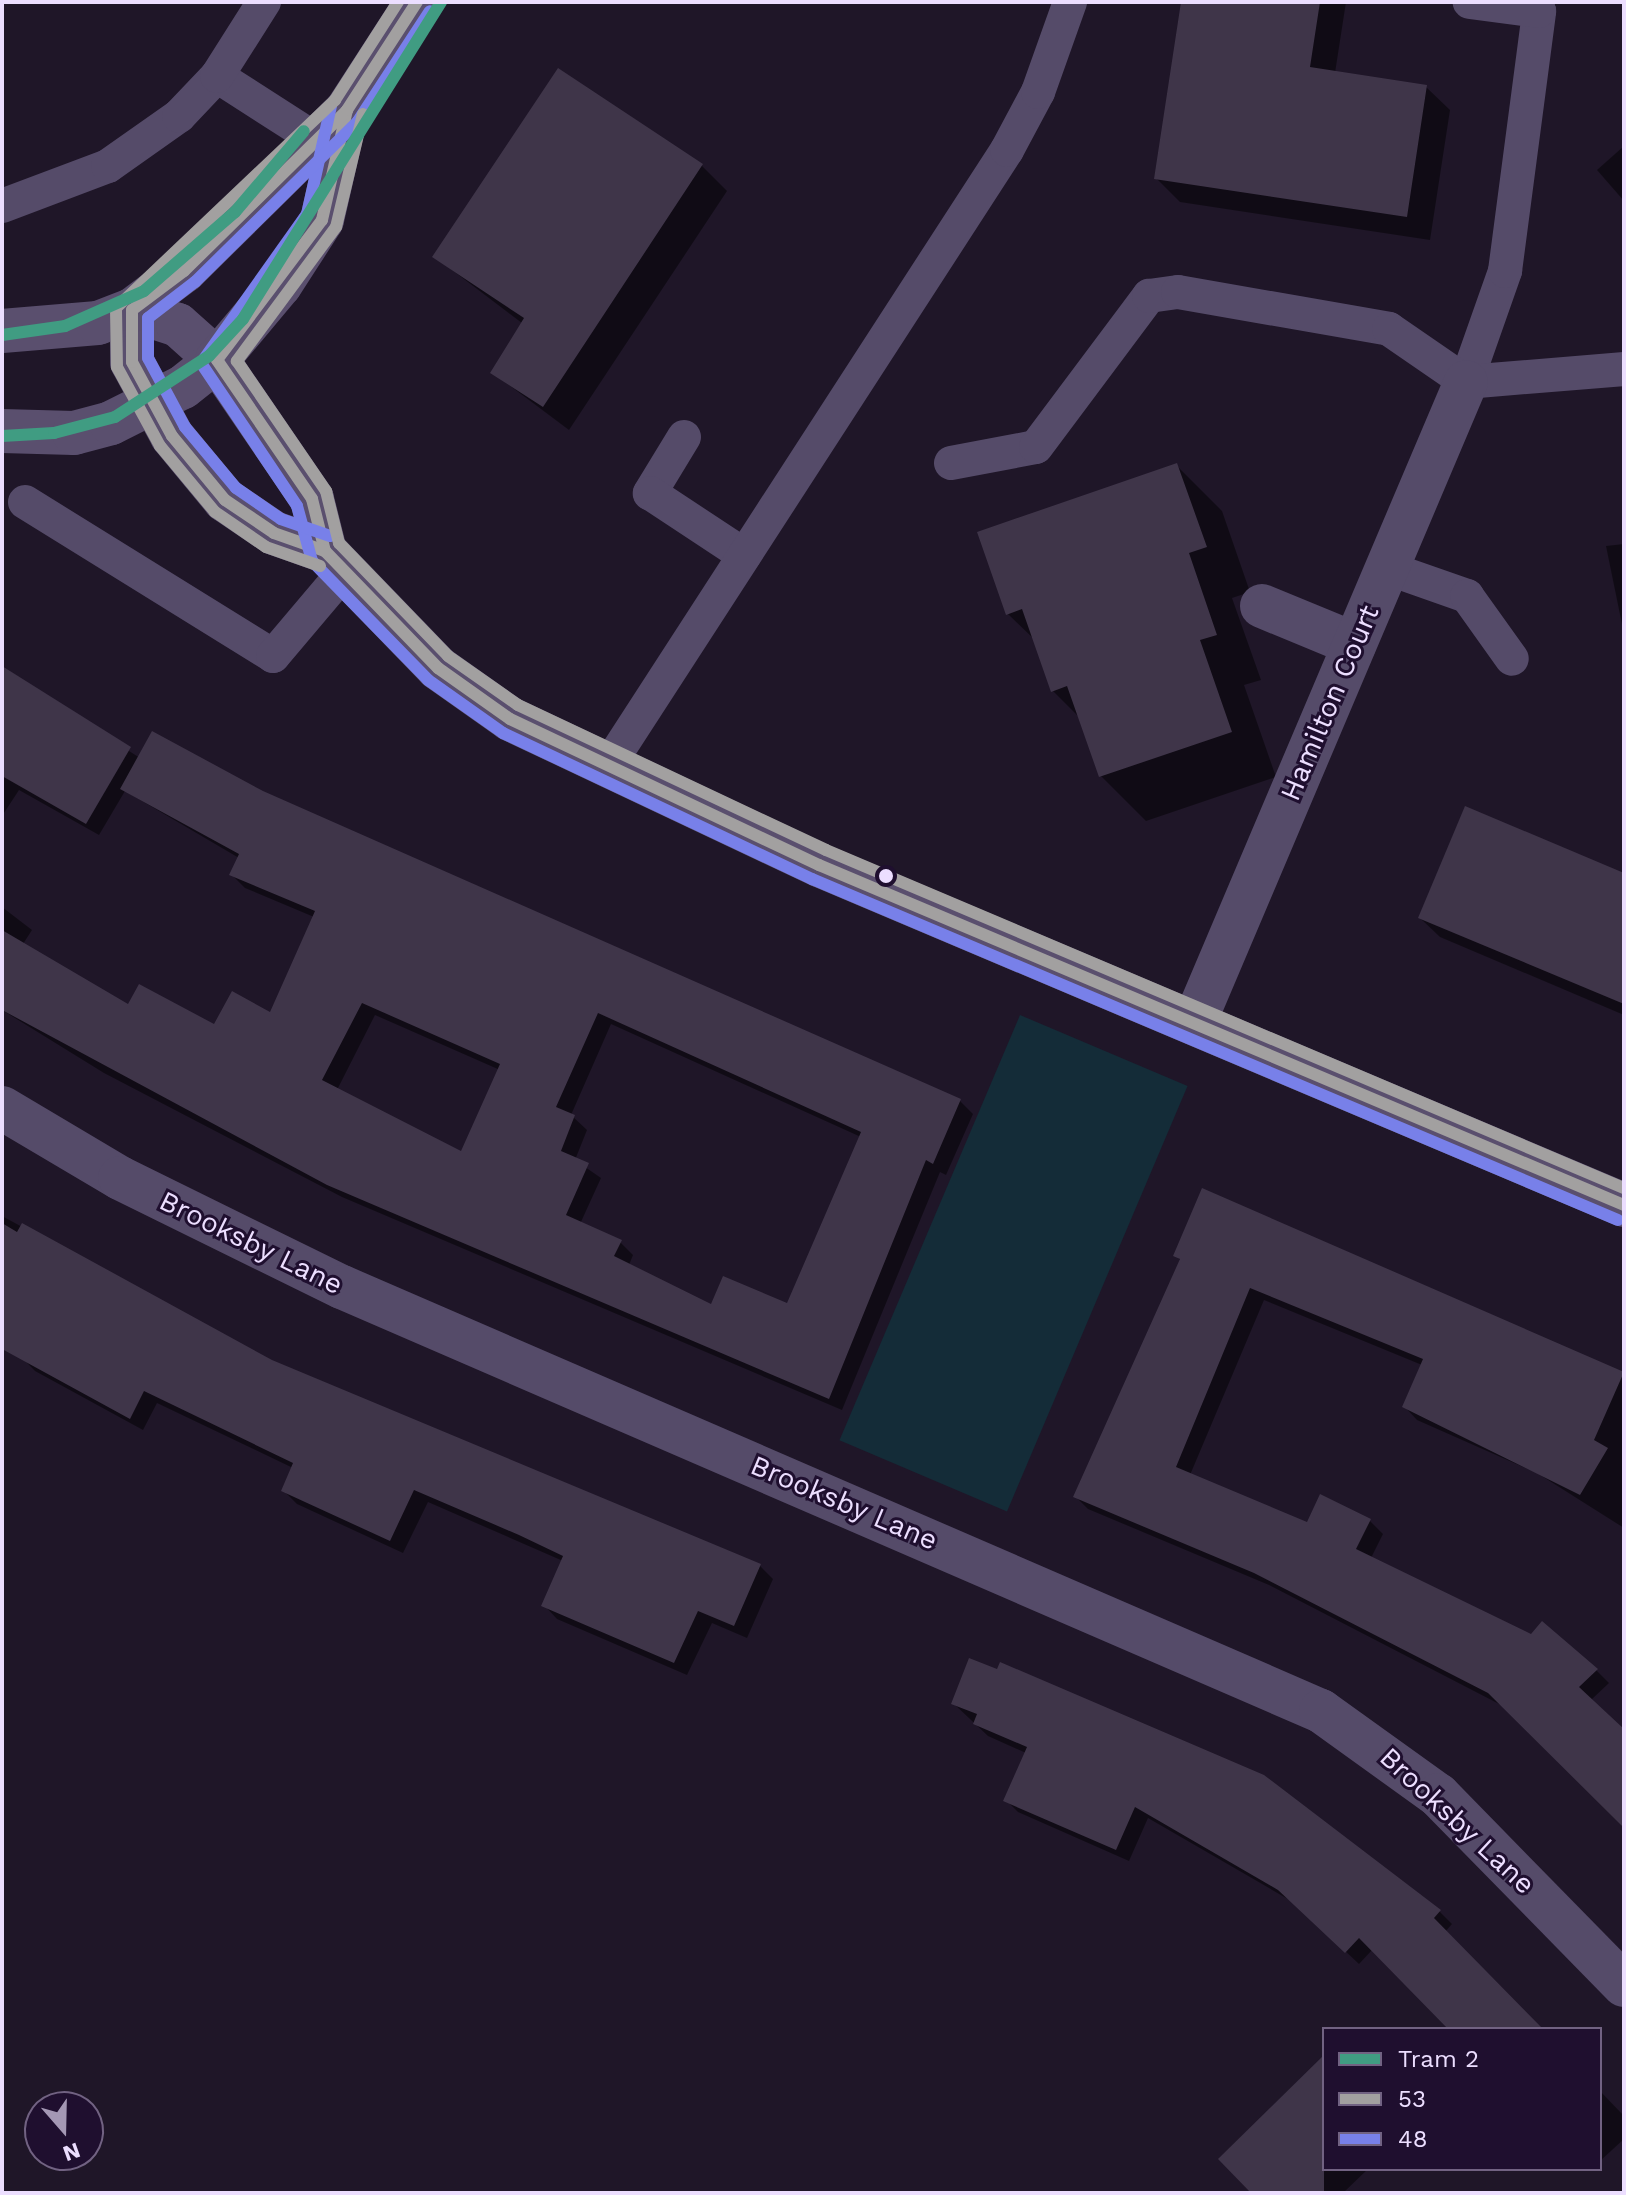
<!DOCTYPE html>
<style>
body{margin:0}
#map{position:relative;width:1626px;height:2195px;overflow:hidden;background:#1f1628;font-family:"Work Sans",sans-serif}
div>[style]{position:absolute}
.green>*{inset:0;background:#142c38;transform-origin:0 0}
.shadow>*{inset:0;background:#0007}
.building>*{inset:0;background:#3f3549}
.lane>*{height:34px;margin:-17px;padding:0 17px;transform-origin:17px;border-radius:17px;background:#554b69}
.street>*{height:44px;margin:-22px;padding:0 22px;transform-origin:22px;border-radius:22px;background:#554b69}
.secondary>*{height:44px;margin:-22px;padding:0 22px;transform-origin:22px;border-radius:22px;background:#5a4f6e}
.bus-1>*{height:12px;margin:-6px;padding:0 6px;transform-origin:6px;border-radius:6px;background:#a2a0a0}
.bus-2>*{height:12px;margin:-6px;padding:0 6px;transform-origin:6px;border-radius:6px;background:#7880e9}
.bus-3>*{height:12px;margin:-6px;padding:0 6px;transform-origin:6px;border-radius:6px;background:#a2a0a0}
.tram-1>*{height:12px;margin:-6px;padding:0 6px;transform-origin:6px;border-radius:6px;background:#409c82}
.dots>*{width:22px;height:22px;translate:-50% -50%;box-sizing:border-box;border:4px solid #1f0f2f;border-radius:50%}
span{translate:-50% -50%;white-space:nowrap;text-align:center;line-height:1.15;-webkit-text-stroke:6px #1f0f2f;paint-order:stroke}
.street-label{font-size:28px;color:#ecdeff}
.frame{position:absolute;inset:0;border:4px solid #ecdeff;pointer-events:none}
.legend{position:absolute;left:1322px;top:2027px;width:280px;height:144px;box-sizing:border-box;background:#1f0f2f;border:2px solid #716282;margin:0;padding:10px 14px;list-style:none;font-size:24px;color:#ecdeff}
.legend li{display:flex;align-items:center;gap:16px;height:40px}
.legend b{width:40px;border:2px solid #716282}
.north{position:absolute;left:24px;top:2091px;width:80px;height:80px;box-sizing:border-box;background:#1f0f2f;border:2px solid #716282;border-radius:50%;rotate:160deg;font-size:22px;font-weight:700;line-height:32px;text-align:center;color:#ecdeff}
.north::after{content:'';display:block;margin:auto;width:28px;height:36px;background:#a498b4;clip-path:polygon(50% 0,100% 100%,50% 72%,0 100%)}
</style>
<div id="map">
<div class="green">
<div style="left:1020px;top:1015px;width:182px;height:462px;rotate:23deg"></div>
</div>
<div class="shadow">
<div style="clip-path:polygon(1183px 2px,1346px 2px,1335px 73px,1426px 87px,1450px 110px,1430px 240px,1180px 202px,1156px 178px)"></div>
<div style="clip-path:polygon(559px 71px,702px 166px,727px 191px,569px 430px,493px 373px,522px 323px,435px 257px)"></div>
<div style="clip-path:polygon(1624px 146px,1624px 201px,1597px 170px)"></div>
<div style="clip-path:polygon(1177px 466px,1222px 511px,1250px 592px,1232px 598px,1261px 680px,1244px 685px,1276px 777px,1146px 821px,1101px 776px,1081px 719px,1053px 691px,1036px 641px,1008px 614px)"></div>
<div style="clip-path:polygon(1624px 544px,1624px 634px,1606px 546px)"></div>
<div style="clip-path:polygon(evenodd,2px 670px,140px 758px,262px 793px,960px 1101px,973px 1114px,946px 1175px,940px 1172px,842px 1410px,342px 1197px,104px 1073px,2px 1010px,2px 907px,32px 930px,23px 944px,129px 1007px,215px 1026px,271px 1015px,314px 917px,245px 888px,232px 875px,239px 858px,125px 791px,99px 835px,19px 790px,2px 816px,2px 670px,375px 1015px,500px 1070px,462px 1154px,337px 1090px,375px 1015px,2px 670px,611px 1024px,861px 1137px,788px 1306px,712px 1307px,629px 1265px,633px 1255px,620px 1242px,580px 1224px,601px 1178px,575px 1160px,587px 1130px,571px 1115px,611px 1024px)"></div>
<div style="clip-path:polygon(1624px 875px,1624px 1015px,1440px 937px,1420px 918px)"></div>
<div style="clip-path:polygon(1203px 1191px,1624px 1375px,1624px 1528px,1537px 1473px,1417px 1420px,1404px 1406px,1422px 1365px,1264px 1300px,1190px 1475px,1307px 1525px,1370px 1521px,1383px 1534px,1371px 1558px,1596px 1670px,1609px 1683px,1591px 1700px,1624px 1732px,1624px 1828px,1503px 1706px,1269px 1585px,1088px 1509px,1075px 1496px,1181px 1261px,1176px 1255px)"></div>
<div style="clip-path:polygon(2px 1216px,271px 1362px,760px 1566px,773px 1579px,747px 1638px,712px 1623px,687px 1675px,557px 1619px,544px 1605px,563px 1561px,428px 1502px,403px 1553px,297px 1504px,283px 1490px,293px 1468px,157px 1403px,143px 1430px,35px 1371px,2px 1337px)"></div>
<div style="clip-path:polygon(953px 1703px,1263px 1777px,1440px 1912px,1452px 1924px,1445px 1932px,1539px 2029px,1451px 2029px,1373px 1949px,1359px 1964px,1293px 1902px,1148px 1818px,1129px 1861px,1018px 1812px,1006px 1800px,1026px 1753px,988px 1736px)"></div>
<div style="clip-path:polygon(1324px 2087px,1324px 2169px,1368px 2169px,1343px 2193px,1254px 2193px)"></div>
<div style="clip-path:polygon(1600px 2091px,1624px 2116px,1624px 2139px,1600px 2161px)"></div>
</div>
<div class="building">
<div style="clip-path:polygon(1181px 2px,1320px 2px,1310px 67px,1427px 85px,1407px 217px,1154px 179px)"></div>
<div style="clip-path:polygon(558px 68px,703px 164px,543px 407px,490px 373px,524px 318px,432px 257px)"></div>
<div style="clip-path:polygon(1177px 463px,1207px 547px,1189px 553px,1217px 635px,1200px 640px,1232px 732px,1099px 777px,1067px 686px,1051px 692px,1022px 609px,1006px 615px,977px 532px)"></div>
<div style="clip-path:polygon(2px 666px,131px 747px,86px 824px,2px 776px)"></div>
<div style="clip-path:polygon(evenodd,152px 731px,263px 791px,961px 1099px,933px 1164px,926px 1160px,829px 1399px,327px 1185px,2px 1010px,2px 930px,128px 1004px,139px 984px,214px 1024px,232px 991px,270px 1012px,315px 911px,229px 875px,239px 854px,120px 789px,152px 731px,362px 1003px,500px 1064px,461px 1151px,322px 1080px,362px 1003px,152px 731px,598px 1013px,861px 1132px,787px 1303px,723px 1276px,711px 1304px,614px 1256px,622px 1240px,566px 1215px,589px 1163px,561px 1151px,575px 1115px,556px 1107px,598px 1013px)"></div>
<div style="clip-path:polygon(1465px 806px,1624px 873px,1624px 1004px,1418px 918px)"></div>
<div style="clip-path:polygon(1202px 1188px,1624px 1372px,1594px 1440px,1608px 1448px,1580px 1495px,1402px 1407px,1423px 1359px,1250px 1288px,1176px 1467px,1307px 1522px,1320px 1494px,1371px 1519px,1356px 1549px,1531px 1634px,1542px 1621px,1598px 1669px,1579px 1687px,1624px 1729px,1624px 1828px,1488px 1693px,1254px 1573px,1073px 1497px,1180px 1259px,1173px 1256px)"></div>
<div style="clip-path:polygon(2px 1223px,17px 1232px,22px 1223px,272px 1360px,761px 1564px,734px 1626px,698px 1611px,674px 1663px,541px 1606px,563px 1556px,519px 1535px,414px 1490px,390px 1541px,281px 1491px,293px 1463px,144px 1391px,130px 1419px,2px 1349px)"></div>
<div style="clip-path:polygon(969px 1658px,997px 1669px,1000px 1662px,1264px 1775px,1441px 1910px,1434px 1918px,1543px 2029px,1448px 2029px,1359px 1938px,1345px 1953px,1278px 1890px,1135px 1807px,1116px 1850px,1003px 1801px,1027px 1747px,973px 1724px,977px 1714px,951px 1704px)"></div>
<div style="clip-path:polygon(1324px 2055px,1324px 2193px,1251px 2193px,1218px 2159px)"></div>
</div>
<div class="lane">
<div style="left:217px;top:76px;width:113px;rotate:32.7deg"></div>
<div style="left:2px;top:206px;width:113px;rotate:-20.7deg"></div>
<div style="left:108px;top:166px;width:87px;rotate:-35.2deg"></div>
<div style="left:179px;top:116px;width:55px;rotate:-46.5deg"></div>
<div style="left:217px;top:76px;width:88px;rotate:-57.6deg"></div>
<div style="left:1466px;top:382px;width:118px;rotate:-70.6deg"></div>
<div style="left:1505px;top:271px;width:262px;rotate:-82.5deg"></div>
<div style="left:1539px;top:11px;width:70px;rotate:-172.6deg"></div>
<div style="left:684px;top:437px;width:66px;rotate:121.3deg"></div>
<div style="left:650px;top:493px;width:113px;rotate:33.4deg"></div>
<div style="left:951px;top:463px;width:86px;rotate:-10.7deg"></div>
<div style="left:1036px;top:447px;width:189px;rotate:-53.2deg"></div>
<div style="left:1149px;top:296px;width:29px;rotate:-8deg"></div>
<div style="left:1178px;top:292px;width:214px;rotate:9.9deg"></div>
<div style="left:1389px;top:329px;width:93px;rotate:34.5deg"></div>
<div style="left:1466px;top:382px;width:159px;rotate:-4.7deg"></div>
<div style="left:25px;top:502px;width:292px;rotate:31.8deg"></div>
<div style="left:273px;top:656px;width:110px;rotate:-49.8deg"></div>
<div style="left:1387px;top:568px;width:85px;rotate:19.3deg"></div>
<div style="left:1467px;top:596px;width:77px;rotate:54.5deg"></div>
<div style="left:608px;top:766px;width:734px;rotate:-57.07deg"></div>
<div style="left:1007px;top:150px;width:66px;rotate:-61.9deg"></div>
<div style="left:1038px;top:92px;width:96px;rotate:-70.4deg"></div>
</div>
<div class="street">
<div style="left:1262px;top:606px;width:100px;rotate:22.4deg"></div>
<div style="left:1194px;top:1023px;width:696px;rotate:-67.01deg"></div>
<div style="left:2px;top:1108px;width:137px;rotate:30.7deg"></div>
<div style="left:120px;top:1178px;width:247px;rotate:26.2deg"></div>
<div style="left:342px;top:1287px;width:1067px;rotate:23.42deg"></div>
<div style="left:1321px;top:1711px;width:144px;rotate:35.7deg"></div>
<div style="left:1438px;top:1795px;width:266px;rotate:45.6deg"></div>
</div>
<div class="secondary">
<div style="left:132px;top:310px;width:48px;rotate:18.1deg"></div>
<div style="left:178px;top:325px;width:52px;rotate:41.9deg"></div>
<div style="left:217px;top:360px;width:168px;rotate:55.6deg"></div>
<div style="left:312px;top:499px;width:54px;rotate:76deg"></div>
<div style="left:325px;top:551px;width:163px;rotate:46deg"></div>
<div style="left:438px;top:668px;width:88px;rotate:35.3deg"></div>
<div style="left:510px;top:719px;width:342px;rotate:25.3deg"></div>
<div style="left:819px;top:865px;width:874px;rotate:22.9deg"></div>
<div style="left:132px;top:310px;width:52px;rotate:90deg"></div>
<div style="left:132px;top:362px;width:84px;rotate:61.6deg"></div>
<div style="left:172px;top:436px;width:83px;rotate:50.4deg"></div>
<div style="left:225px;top:500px;width:59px;rotate:34deg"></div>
<div style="left:274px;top:533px;width:54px;rotate:19.4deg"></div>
<div style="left:2px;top:331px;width:96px;rotate:-4.8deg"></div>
<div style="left:98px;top:323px;width:36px;rotate:-21deg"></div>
<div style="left:132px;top:310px;width:65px;rotate:-36.9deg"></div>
<div style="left:184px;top:271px;width:229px;rotate:-44.6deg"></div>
<div style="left:347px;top:110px;width:129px;rotate:-57.1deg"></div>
<div style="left:2px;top:431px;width:72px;rotate:1.6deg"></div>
<div style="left:74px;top:433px;width:38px;rotate:-15deg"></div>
<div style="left:111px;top:423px;width:80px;rotate:-26.6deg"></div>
<div style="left:183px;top:387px;width:43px;rotate:-38.5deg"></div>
<div style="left:217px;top:360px;width:98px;rotate:-50deg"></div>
<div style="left:280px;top:285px;width:77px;rotate:-57.1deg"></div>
<div style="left:322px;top:220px;width:113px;rotate:-77.2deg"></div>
</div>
<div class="bus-1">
<div style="left:347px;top:110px;width:113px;rotate:102.8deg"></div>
<div style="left:322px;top:220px;width:175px;rotate:126.9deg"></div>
<div style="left:217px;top:360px;width:168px;rotate:55.6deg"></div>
<div style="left:312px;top:499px;width:54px;rotate:76deg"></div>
<div style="left:325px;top:551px;width:163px;rotate:46deg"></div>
<div style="left:438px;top:668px;width:88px;rotate:35.3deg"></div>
<div style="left:510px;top:719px;width:342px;rotate:25.3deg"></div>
<div style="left:819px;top:865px;width:874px;rotate:22.9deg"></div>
<div style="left:325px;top:551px;width:54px;rotate:-160.6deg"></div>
<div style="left:274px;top:533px;width:59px;rotate:-146deg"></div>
<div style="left:225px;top:500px;width:83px;rotate:-129.6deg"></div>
<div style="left:172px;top:436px;width:84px;rotate:-118.4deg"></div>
<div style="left:132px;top:362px;width:52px;rotate:-90deg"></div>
<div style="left:132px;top:310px;width:65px;rotate:-36.9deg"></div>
<div style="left:184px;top:271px;width:229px;rotate:-44.6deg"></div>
<div style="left:347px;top:110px;width:129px;rotate:-57.1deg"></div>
</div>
<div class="bus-2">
<div style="left:331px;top:106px;width:111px;rotate:102.5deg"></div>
<div style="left:307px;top:214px;width:183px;rotate:125.4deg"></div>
<div style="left:201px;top:363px;width:172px;rotate:56.1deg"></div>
<div style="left:297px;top:506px;width:57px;rotate:74.7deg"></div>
<div style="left:312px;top:561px;width:166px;rotate:45.7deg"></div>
<div style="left:428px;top:680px;width:92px;rotate:35.2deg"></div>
<div style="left:503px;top:733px;width:342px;rotate:25.3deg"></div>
<div style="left:812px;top:879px;width:875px;rotate:22.93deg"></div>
<div style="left:330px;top:536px;width:52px;rotate:-160.9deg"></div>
<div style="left:281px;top:519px;width:55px;rotate:-145.4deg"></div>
<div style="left:236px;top:488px;width:80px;rotate:-129.9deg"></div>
<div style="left:185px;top:427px;width:78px;rotate:-118.2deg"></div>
<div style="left:148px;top:358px;width:40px;rotate:-90deg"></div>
<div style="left:148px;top:318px;width:59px;rotate:-37.5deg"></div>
<div style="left:195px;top:282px;width:229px;rotate:-44.6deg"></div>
<div style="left:358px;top:121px;width:131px;rotate:-56.8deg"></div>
</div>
<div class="bus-3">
<div style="left:363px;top:114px;width:116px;rotate:103.4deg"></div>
<div style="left:336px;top:227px;width:167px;rotate:126.5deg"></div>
<div style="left:237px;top:361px;width:158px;rotate:55.6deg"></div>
<div style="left:326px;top:491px;width:54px;rotate:76deg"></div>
<div style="left:339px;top:543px;width:157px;rotate:46deg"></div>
<div style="left:448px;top:656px;width:85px;rotate:35deg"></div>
<div style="left:518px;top:705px;width:340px;rotate:25.2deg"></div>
<div style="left:826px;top:850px;width:867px;rotate:22.96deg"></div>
<div style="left:320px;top:566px;width:57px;rotate:-160.6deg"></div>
<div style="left:266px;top:547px;width:62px;rotate:-145.5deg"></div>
<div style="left:215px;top:512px;width:86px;rotate:-129.8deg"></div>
<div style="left:160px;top:446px;width:90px;rotate:-118.6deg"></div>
<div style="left:117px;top:367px;width:59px;rotate:-91deg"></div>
<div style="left:116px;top:308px;width:302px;rotate:-43.5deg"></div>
<div style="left:335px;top:100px;width:117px;rotate:-57.3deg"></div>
</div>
<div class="tram-1">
<div style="left:2px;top:335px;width:64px;rotate:-8.1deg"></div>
<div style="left:65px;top:326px;width:86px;rotate:-23.9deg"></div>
<div style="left:144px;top:291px;width:121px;rotate:-41deg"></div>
<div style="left:235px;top:212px;width:106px;rotate:-49.6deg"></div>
<div style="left:2px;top:436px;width:52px;rotate:-3.3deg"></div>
<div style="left:54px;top:433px;width:63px;rotate:-14.7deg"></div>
<div style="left:115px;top:417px;width:112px;rotate:-33deg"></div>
<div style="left:209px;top:356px;width:50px;rotate:-47.4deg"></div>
<div style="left:243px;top:319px;width:374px;rotate:-58deg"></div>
</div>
<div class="dots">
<div style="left:886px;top:876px;background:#ecdeff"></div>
</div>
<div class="street-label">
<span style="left:1330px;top:703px;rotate:-67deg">Hamilton Court</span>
<span style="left:251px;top:1243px;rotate:26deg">Brooksby Lane</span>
<span style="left:844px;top:1503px;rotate:23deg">Brooksby Lane</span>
<span style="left:1457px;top:1821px;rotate:43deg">Brooksby Lane</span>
</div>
<div class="frame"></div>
<ul class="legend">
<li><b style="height:10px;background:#409c82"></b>Tram 2</li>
<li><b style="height:10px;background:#a2a0a0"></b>53</li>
<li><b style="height:10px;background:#7880e9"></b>48</li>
</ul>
<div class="north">N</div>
</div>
